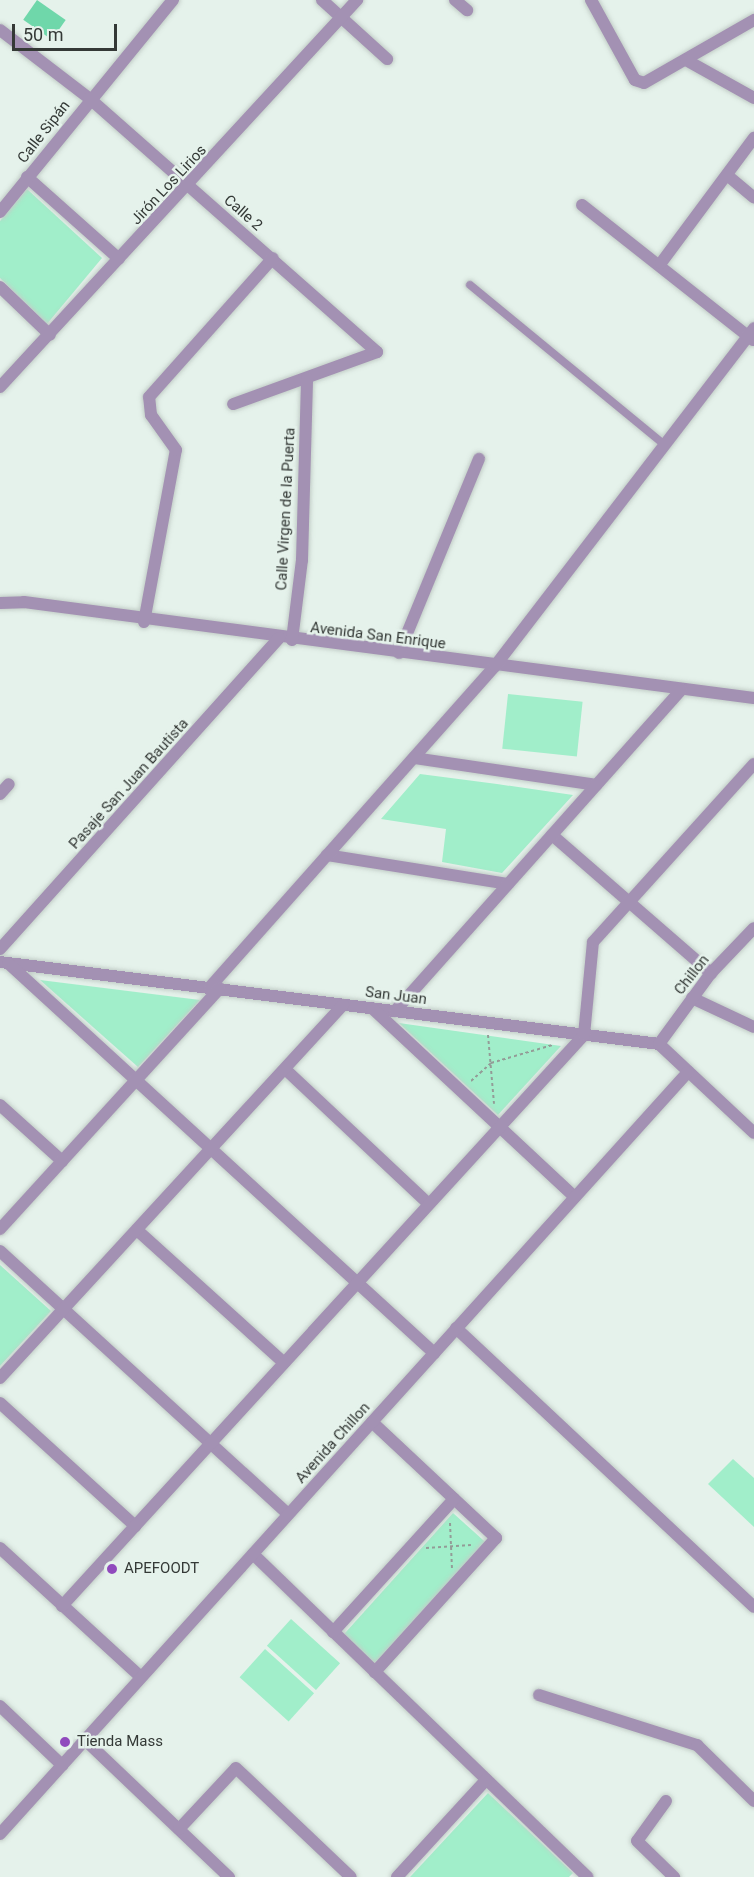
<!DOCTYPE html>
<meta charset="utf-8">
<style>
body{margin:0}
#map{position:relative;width:754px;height:1877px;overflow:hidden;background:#e5f2eb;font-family:Roboto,sans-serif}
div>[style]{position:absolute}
.green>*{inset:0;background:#a1eeca;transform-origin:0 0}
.water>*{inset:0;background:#6fd7aa;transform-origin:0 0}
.path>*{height:2px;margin-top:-1px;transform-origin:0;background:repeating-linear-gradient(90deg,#939c97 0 3px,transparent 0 6px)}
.roads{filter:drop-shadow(0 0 2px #c2cdc7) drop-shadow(0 0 2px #c2cdc7)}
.lane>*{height:8px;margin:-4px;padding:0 4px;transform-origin:4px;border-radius:4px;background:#a391b3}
.street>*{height:12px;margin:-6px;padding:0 6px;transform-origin:6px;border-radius:6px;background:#a391b3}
.dots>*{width:16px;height:16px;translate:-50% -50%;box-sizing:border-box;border:3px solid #e5f2eb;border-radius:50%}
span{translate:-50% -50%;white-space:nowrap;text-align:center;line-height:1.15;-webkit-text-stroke:5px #e5f2eb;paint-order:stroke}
.street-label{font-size:15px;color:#343936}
.poi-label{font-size:15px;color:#343936}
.left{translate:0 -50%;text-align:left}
.scale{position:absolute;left:12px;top:24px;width:105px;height:27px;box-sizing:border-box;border:3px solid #343936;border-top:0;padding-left:8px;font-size:18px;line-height:21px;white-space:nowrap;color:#343936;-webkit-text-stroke:4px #e5f2eb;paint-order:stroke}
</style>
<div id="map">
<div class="green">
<div style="clip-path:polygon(27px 189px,102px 258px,47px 324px,0 278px,0 221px)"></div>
<div style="left:508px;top:694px;width:75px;height:55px;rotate:6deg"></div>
<div style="clip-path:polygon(420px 774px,497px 784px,573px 795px,502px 873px,442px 862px,446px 829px,381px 819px)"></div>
<div style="clip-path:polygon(40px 980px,200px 1000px,138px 1067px)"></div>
<div style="clip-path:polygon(399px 1023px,561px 1046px,498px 1115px)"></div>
<div style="clip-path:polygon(0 1265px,51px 1311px,0 1366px)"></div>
<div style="clip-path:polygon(733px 1459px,754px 1478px,754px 1527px,708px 1484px)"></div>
<div style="left:453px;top:1513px;width:43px;height:164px;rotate:42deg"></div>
<div style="left:291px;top:1619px;width:66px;height:36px;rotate:42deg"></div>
<div style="left:265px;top:1649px;width:66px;height:38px;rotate:42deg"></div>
<div style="clip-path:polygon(488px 1793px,573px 1873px,569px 1877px,410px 1877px)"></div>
</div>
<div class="water">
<div style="left:37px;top:0;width:35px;height:24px;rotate:35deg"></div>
</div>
<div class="path">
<div style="left:488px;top:1035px;width:69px;rotate:85deg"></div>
<div style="left:471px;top:1081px;width:27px;rotate:-42deg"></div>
<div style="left:491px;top:1063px;width:64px;rotate:-16.4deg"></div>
<div style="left:450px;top:1523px;width:45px;rotate:87.5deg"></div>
<div style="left:426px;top:1548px;width:45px;rotate:-3.8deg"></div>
</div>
<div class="roads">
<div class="lane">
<div style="left:470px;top:285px;width:252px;rotate:39.4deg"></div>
</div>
<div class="street">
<div style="left:322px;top:0;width:88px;rotate:42.2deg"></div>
<div style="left:455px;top:0;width:16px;rotate:40deg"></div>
<div style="left:591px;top:0;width:91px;rotate:61.2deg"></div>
<div style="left:635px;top:80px;width:9px;rotate:18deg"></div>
<div style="left:644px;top:83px;width:127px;rotate:-29.8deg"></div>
<div style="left:0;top:30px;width:112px;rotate:37.4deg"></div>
<div style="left:89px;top:98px;width:384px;rotate:41.4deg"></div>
<div style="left:377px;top:352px;width:153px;rotate:160.1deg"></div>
<div style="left:686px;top:60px;width:78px;rotate:29.2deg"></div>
<div style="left:727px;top:175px;width:35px;rotate:40deg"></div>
<div style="left:27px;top:177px;width:123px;rotate:41.7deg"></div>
<div style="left:582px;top:205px;width:218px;rotate:38.3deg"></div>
<div style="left:0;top:212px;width:274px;rotate:-50.8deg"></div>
<div style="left:661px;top:263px;width:156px;rotate:-53.4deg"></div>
<div style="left:0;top:287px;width:69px;rotate:43.8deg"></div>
<div style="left:0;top:387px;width:527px;rotate:-47.31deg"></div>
<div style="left:0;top:603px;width:24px;rotate:-2deg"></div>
<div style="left:24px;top:602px;width:736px;rotate:7.49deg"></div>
<div style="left:144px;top:622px;width:175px;rotate:-79.5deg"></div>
<div style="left:176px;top:450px;width:43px;rotate:-125.5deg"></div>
<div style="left:151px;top:415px;width:18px;rotate:-96deg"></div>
<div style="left:149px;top:397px;width:186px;rotate:-48.3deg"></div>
<div style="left:292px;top:640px;width:81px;rotate:-82.9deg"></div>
<div style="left:302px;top:560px;width:182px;rotate:-88.4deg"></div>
<div style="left:399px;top:653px;width:210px;rotate:-67.6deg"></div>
<div style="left:414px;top:758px;width:184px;rotate:8.4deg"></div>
<div style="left:0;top:794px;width:13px;rotate:-48deg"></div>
<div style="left:552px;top:835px;width:211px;rotate:41deg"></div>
<div style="left:327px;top:855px;width:183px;rotate:9.1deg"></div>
<div style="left:0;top:949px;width:418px;rotate:-48.1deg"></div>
<div style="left:0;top:962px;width:664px;rotate:7.09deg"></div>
<div style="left:659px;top:1044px;width:130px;rotate:43.1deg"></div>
<div style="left:8px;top:963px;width:578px;rotate:42.47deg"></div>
<div style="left:210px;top:987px;width:429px;rotate:-48.4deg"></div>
<div style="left:495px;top:666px;width:426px;rotate:-52.5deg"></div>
<div style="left:692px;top:998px;width:68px;rotate:25.1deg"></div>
<div style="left:372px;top:1008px;width:277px;rotate:43deg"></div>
<div style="left:395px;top:1011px;width:431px;rotate:-48.3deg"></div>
<div style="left:659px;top:1044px;width:88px;rotate:-53.8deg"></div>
<div style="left:711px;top:973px;width:62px;rotate:-46.3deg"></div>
<div style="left:285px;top:1069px;width:197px;rotate:43.2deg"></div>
<div style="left:0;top:1105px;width:84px;rotate:42.1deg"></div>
<div style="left:0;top:1229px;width:326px;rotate:-47.6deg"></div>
<div style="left:137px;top:1230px;width:198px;rotate:42.1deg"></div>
<div style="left:0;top:1251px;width:390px;rotate:42.4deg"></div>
<div style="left:456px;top:1328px;width:408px;rotate:43.1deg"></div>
<div style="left:0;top:1378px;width:507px;rotate:-47.4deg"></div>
<div style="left:0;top:1403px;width:183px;rotate:42.3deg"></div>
<div style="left:372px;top:1422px;width:170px;rotate:43.1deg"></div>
<div style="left:496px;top:1538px;width:181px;rotate:132.1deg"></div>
<div style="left:0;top:1548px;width:191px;rotate:42.5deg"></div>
<div style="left:253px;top:1554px;width:465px;rotate:44deg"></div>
<div style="left:62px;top:1606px;width:774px;rotate:-47.57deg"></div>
<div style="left:584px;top:1035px;width:93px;rotate:-84.5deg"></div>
<div style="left:593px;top:942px;width:240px;rotate:-47.9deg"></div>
<div style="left:333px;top:1632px;width:180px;rotate:-47.7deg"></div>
<div style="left:539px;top:1695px;width:166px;rotate:17.6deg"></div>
<div style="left:697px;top:1745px;width:80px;rotate:44.5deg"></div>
<div style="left:0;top:1706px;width:86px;rotate:43.6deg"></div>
<div style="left:85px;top:1740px;width:199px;rotate:43.6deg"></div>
<div style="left:666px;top:1801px;width:49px;rotate:125.9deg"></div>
<div style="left:637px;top:1841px;width:52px;rotate:44.2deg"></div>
<div style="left:179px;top:1829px;width:83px;rotate:-46.9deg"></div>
<div style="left:236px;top:1768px;width:158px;rotate:43.5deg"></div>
<div style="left:0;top:1834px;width:1027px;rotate:-47.92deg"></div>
<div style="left:397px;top:1877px;width:132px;rotate:-47.5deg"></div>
</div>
</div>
<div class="dots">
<div style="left:112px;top:1569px;background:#904abd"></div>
<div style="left:65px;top:1742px;background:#904abd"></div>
</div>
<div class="street-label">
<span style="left:44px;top:132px;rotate:-52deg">Calle Sipán</span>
<span style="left:169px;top:185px;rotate:-47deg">Jirón Los Lirios</span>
<span style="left:243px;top:213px;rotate:41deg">Calle 2</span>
<span style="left:286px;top:509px;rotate:-87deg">Calle Virgen de la Puerta</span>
<span style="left:378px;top:636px;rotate:7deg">Avenida San Enrique</span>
<span style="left:129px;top:784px;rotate:-48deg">Pasaje San Juan Bautista</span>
<span style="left:692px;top:975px;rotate:-52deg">Chillon</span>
<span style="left:396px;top:996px;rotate:7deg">San Juan</span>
<span style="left:333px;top:1443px;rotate:-48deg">Avenida Chillon</span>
</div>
<div class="poi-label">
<span class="left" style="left:124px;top:1569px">APEFOODT</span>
<span class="left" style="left:77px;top:1742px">Tienda Mass</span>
</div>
<div class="scale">50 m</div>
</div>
